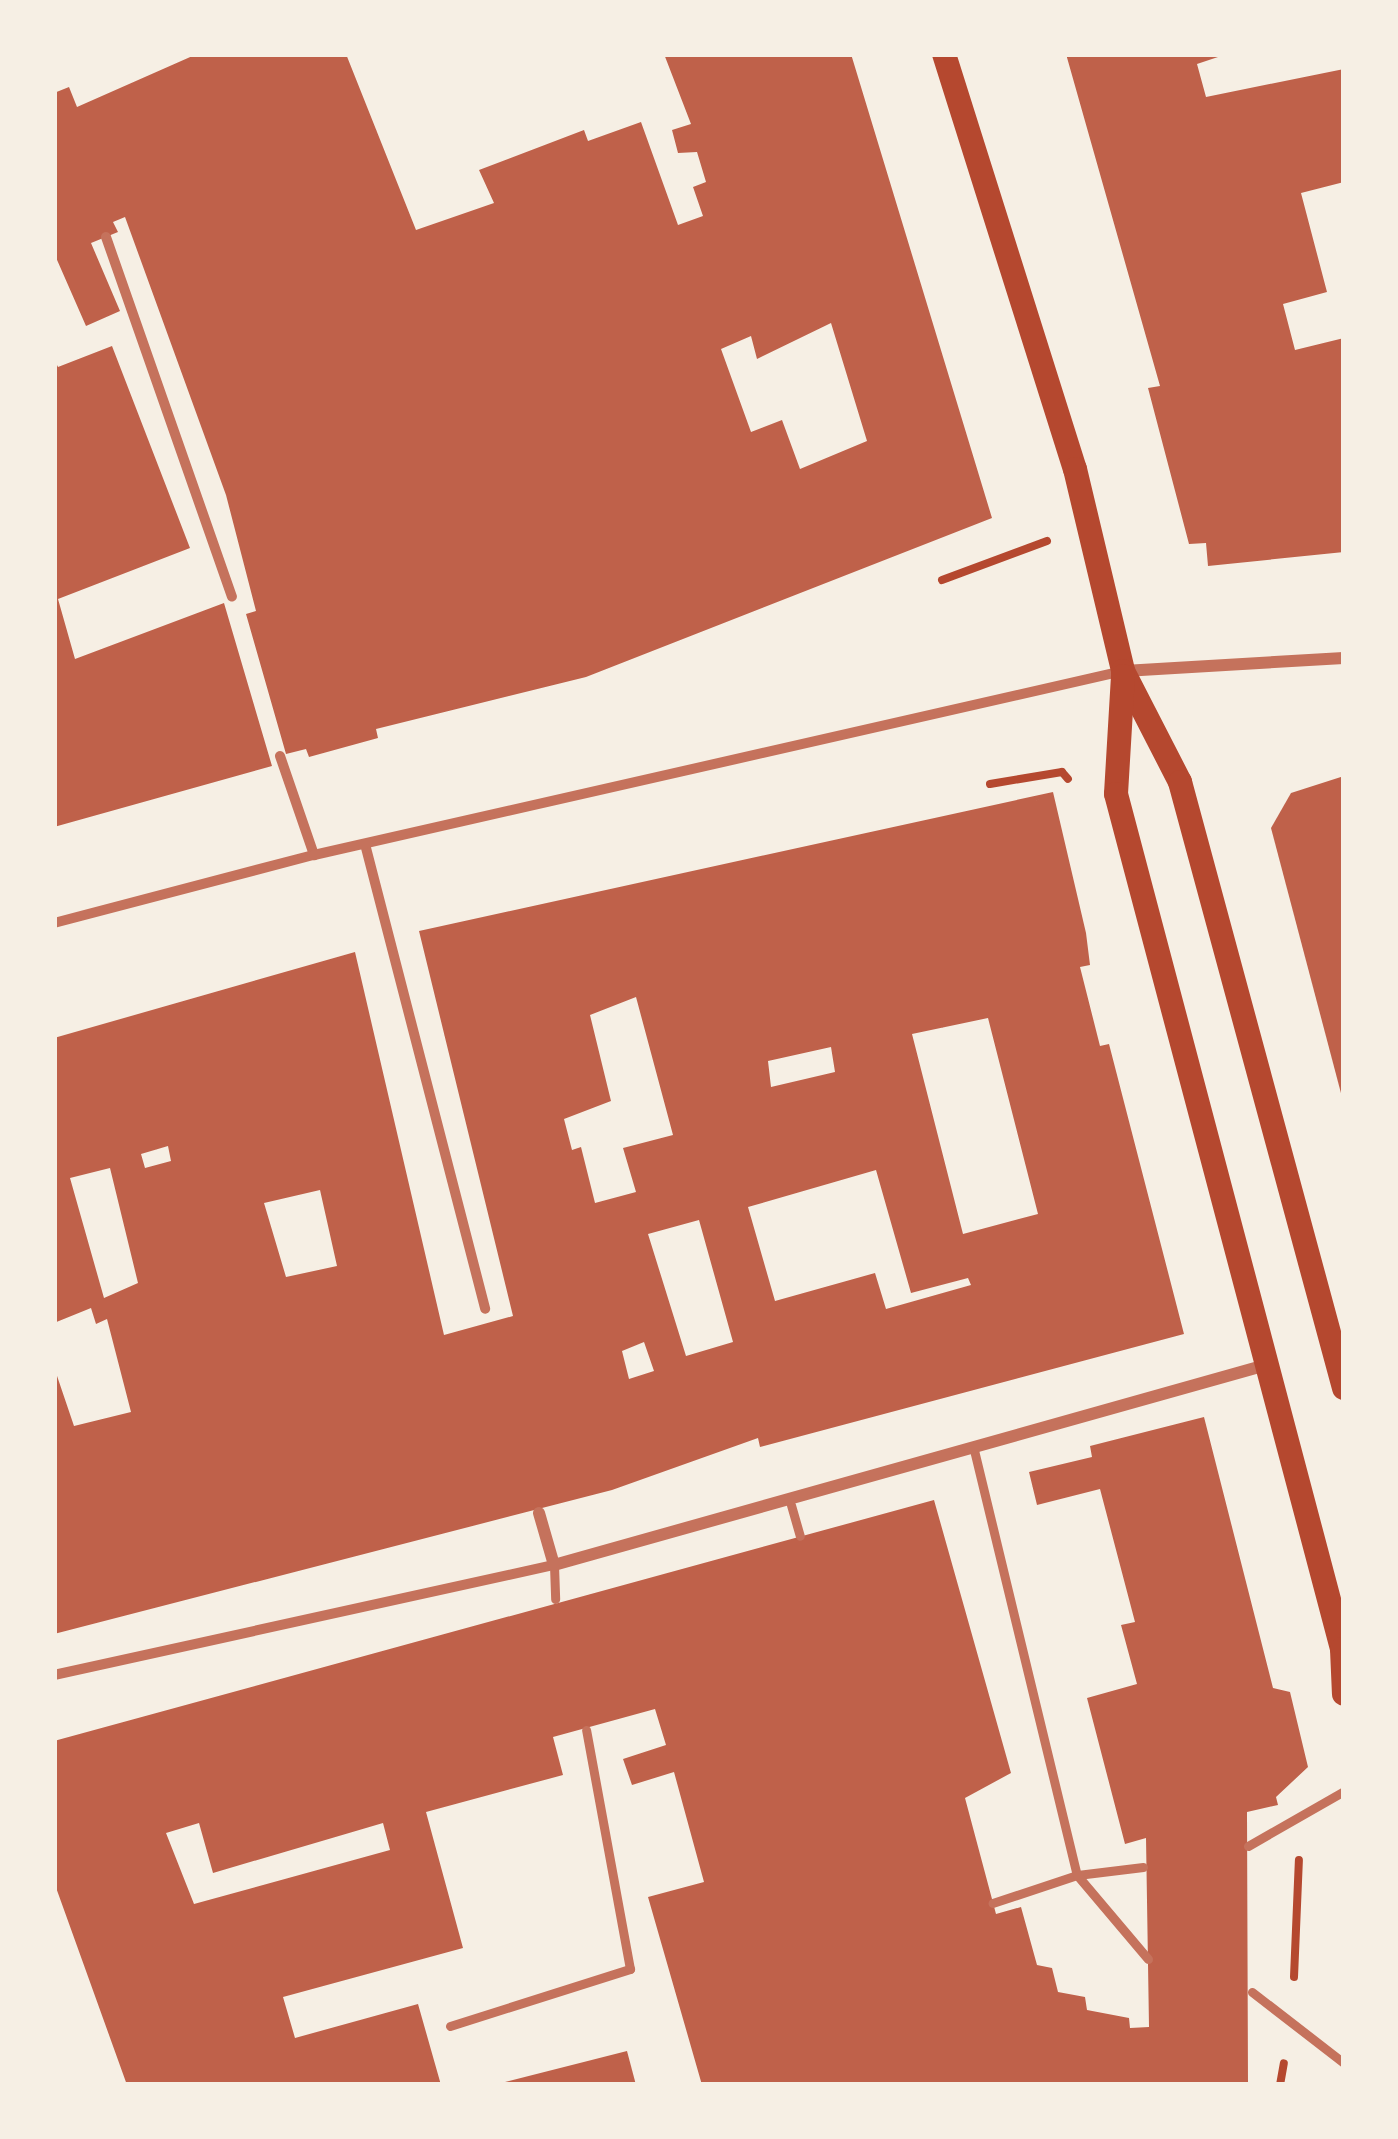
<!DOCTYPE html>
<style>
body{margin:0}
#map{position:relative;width:1398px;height:2139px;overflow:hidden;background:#f6efe4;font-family:"IBM Plex Serif",serif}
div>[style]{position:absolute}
.building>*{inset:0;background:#bf614a}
.path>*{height:8px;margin:-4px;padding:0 4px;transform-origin:4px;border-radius:4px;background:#b5482f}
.service>*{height:9px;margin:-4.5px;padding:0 4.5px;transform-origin:4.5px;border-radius:4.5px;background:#c5725c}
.pedestrian>*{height:10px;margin:-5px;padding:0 5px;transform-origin:5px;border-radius:5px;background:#c5725c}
.minor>*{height:12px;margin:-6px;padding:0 6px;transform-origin:6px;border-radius:6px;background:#c5725c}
.secondary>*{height:24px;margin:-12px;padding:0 12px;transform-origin:12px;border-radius:12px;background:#b5482f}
span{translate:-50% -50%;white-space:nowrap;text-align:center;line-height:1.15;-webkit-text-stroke:9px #f6efe4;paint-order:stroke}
.frame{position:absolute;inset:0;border:57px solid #f6efe4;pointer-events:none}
</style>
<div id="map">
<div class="building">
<div style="clip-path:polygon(evenodd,197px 54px,346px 54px,416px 230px,494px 203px,479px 170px,584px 130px,588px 141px,641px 122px,678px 225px,703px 216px,693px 187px,706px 182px,697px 152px,678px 153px,672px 130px,691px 124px,664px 54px,851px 54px,992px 518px,586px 677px,376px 729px,378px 738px,309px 757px,306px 749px,286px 754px,246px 614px,256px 611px,226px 495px,125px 217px,113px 222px,118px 232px,91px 243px,120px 311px,86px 326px,54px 253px,54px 93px,69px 87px,77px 107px,197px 54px,831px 323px,867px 441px,800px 469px,782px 420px,751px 432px,721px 349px,751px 336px,757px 359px,831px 323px)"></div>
<div style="clip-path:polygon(1066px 54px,1227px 54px,1197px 64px,1206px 97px,1344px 69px,1344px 182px,1301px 193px,1327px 292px,1283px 304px,1295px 350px,1344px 338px,1344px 552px,1208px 566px,1206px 543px,1189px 544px,1148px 388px,1160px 386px)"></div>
<div style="clip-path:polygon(112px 346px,190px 548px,58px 599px,75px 659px,224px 603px,272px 766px,54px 827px,54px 359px,58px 367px)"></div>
<div style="clip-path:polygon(1344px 776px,1344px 1097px,1342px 1097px,1271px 828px,1291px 793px)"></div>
<div style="clip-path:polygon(evenodd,1053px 792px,1086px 933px,1090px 965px,1080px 967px,1100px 1046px,1109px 1044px,1184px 1334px,760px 1447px,758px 1438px,612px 1490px,54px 1634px,54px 1367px,74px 1426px,131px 1412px,107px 1319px,96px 1324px,91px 1308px,54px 1323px,54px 1038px,355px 952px,444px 1335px,513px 1316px,419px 931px,1053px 792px,636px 997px,673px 1135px,623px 1148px,636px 1192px,595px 1203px,581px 1147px,572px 1150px,564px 1119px,611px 1101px,590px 1015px,636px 997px,1053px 792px,988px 1018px,1038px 1214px,963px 1234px,912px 1034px,988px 1018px,1053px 792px,831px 1047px,835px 1072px,771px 1087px,768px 1061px,831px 1047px,1053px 792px,168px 1146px,171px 1161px,145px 1168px,141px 1154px,168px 1146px,1053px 792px,110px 1168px,138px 1283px,104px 1298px,70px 1178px,110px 1168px,1053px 792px,876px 1170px,911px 1293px,968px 1278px,971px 1285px,886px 1309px,875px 1273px,775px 1301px,748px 1207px,876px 1170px,1053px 792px,320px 1190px,337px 1266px,286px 1277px,264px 1203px,320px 1190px,1053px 792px,699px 1220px,733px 1342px,686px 1356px,648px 1234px,699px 1220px,1053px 792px,644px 1342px,654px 1371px,629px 1379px,622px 1351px,644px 1342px)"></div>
<div style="clip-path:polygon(evenodd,1204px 1417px,1273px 1688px,1290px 1692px,1308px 1767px,1276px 1797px,1278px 1805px,1247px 1812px,1248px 2085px,702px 2085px,648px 1897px,704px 1882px,674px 1772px,632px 1785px,623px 1759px,666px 1745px,655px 1709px,553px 1737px,563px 1775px,426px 1812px,463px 1948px,283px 1997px,295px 2038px,418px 2004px,441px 2085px,127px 2085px,54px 1882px,54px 1741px,934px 1500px,1011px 1773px,965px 1798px,996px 1914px,1021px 1907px,1037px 1965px,1052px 1968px,1058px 1992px,1085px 1997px,1087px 2010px,1129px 2018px,1130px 2028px,1149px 2027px,1146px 1838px,1125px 1844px,1087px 1698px,1137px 1684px,1121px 1625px,1135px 1622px,1100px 1489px,1037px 1505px,1029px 1472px,1092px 1457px,1090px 1446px,1204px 1417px,199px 1823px,213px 1873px,383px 1823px,390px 1850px,194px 1904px,166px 1833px,199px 1823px)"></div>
<div style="clip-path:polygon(627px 2051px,636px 2085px,501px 2085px,501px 2083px)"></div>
</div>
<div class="path">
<div style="left:942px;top:580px;width:112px;rotate:-20.4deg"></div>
<div style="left:990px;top:784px;width:73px;rotate:-9.5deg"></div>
<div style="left:1062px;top:772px;width:9px;rotate:49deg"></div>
<div style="left:1294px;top:1977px;width:117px;rotate:-87.6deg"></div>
<div style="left:1280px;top:2085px;width:22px;rotate:-80deg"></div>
</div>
<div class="service">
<div style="left:974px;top:1450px;width:437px;rotate:76.4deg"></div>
<div style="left:1077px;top:1875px;width:89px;rotate:161.6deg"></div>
<div style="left:791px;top:1505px;width:32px;rotate:74deg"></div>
<div style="left:554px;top:1565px;width:34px;rotate:88deg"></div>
<div style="left:1248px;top:1846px;width:111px;rotate:-29.8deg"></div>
<div style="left:1143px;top:1867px;width:66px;rotate:173.1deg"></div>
<div style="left:1077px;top:1875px;width:110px;rotate:49.8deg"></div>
<div style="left:1252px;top:1992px;width:116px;rotate:37.7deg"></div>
<div style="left:450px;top:2026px;width:189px;rotate:-17.6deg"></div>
<div style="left:630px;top:1969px;width:243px;rotate:-100.4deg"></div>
</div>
<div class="pedestrian">
<div style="left:106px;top:237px;width:381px;rotate:70.7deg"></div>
<div style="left:280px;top:756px;width:105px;rotate:71deg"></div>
<div style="left:365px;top:844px;width:480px;rotate:75.5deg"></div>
<div style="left:54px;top:923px;width:269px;rotate:-14.7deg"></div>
<div style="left:314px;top:855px;width:830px;rotate:-12.81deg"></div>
<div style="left:54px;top:1675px;width:512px;rotate:-12.41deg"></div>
</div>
<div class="minor">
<div style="left:1124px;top:671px;width:220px;rotate:-3.4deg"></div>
<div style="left:539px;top:1513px;width:54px;rotate:73.9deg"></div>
<div style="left:554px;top:1565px;width:740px;rotate:-15.69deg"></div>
</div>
<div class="secondary">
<div style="left:944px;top:54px;width:435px;rotate:72.5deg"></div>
<div style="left:1075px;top:469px;width:208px;rotate:76.6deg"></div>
<div style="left:1123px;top:671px;width:125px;rotate:62.8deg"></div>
<div style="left:1180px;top:782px;width:628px;rotate:74.86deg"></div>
<div style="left:1123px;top:676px;width:118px;rotate:93.4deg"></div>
<div style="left:1116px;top:794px;width:884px;rotate:75.19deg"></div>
<div style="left:1342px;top:1649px;width:45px;rotate:87.5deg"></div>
</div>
<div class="frame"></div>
</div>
